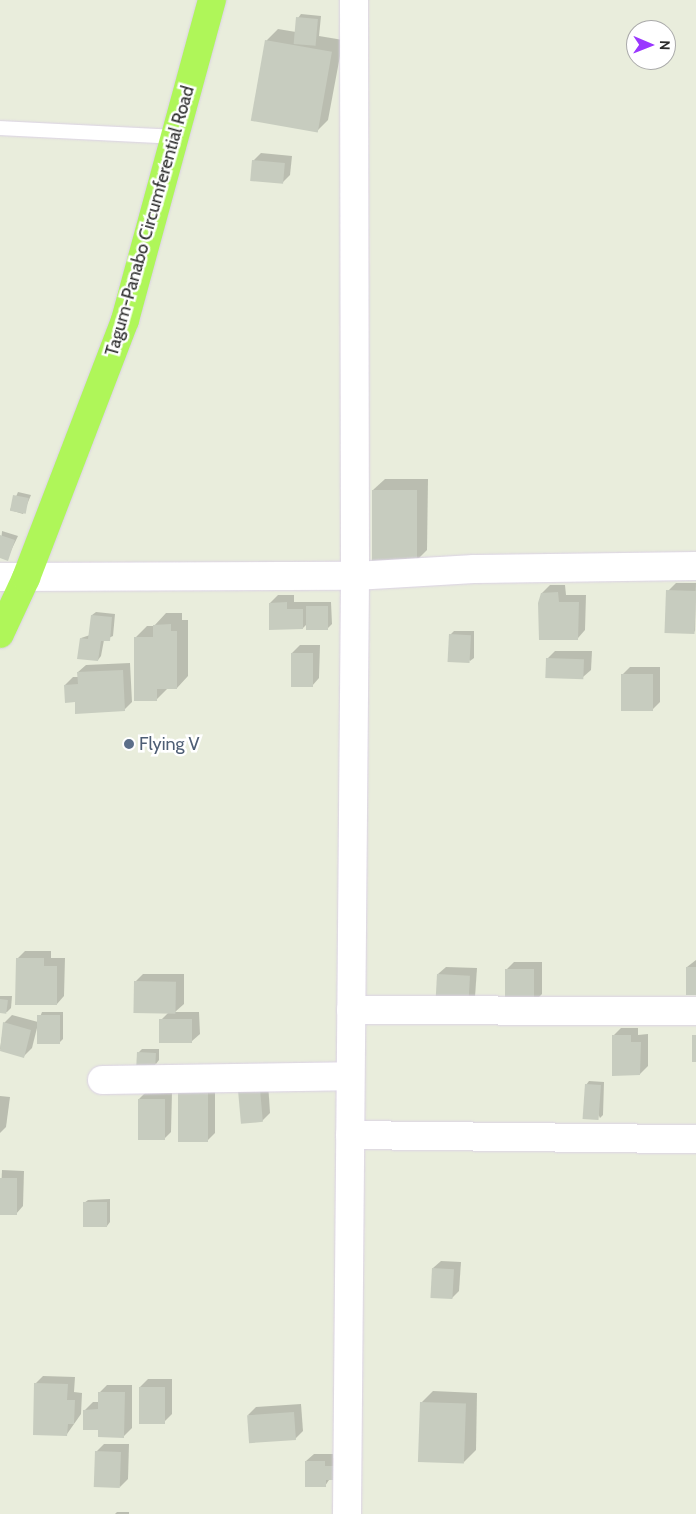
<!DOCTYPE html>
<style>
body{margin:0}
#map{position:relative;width:696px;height:1514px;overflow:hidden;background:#e9eddc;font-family:Cabin,sans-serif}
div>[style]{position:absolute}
.shadow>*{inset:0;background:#0003}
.building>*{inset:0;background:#c7ccbf;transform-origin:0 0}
.roads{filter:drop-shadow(0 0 1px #dad1e4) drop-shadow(0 0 1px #dad1e4)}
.service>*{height:14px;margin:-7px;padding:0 7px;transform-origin:7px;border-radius:7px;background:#fff}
.minor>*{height:28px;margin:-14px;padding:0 14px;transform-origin:14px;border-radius:14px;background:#fff}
.tertiary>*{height:28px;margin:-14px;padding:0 14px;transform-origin:14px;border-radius:14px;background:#fff}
.primary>*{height:28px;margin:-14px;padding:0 14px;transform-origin:14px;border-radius:14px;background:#aff659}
.dots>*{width:14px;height:14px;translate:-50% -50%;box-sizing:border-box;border:2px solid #fff;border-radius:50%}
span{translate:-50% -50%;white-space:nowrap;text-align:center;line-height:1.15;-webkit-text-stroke:5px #fff;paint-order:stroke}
.street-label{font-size:18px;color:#2b2b2b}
.service-label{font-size:18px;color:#4e5e75}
.left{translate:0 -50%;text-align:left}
.north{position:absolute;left:626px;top:20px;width:50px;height:50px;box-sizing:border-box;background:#fff;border:1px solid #aaa;border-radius:50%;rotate:91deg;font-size:14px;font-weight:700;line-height:20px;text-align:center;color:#2b2b2b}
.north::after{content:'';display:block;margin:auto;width:18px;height:22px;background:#9a37ff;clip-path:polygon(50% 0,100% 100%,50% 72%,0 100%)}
</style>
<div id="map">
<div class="shadow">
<div style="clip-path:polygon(301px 14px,321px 16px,319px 36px,343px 40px,328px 120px,317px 131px,266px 41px,278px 29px,296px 32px,298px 18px)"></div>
<div style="clip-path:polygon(261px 153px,292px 156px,290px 175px,282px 183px,253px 161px)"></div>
<div style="clip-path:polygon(385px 479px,428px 479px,427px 550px,416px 561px,373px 490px)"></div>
<div style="clip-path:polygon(18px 492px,31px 495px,23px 514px,10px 510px)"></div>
<div style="clip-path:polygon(2px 531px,18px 536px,7px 559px,0 557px)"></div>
<div style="clip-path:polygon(676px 583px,696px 583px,695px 632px,668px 591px)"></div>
<div style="clip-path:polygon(550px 585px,565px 585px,566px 595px,586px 595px,585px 630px,578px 638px,542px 593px)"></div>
<div style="clip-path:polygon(278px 595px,294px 595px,294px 602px,331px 602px,332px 624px,328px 628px,307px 624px,303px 628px,270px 603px)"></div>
<div style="clip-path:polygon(96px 612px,115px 614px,113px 636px,104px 640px,101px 656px,98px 660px,81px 638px,90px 635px,92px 615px)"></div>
<div style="clip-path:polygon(166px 613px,182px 613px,182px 620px,188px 620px,188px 676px,177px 688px,168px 688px,156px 700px,135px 638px,147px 626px,154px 626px)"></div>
<div style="clip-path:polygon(454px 631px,474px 631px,474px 658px,470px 661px,450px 635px)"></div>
<div style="clip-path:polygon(300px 645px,320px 645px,319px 678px,312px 686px,292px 653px)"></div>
<div style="clip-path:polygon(555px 651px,592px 651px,591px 670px,583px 677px,547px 659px)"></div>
<div style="clip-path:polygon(130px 663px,132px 702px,124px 710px,76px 701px,65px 685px,73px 677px,79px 677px,78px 672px,86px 665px)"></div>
<div style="clip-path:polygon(630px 667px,660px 667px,660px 702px,652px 710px,622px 675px)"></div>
<div style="clip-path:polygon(25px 951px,51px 951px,51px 958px,65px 958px,64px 996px,57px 1004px,17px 959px)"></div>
<div style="clip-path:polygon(696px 960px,696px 994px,687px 967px)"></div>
<div style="clip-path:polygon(514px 962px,542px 962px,542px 994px,534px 1002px,506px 970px)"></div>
<div style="clip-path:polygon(446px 967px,477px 968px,475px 997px,467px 1005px,438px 974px)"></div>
<div style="clip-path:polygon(143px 974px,184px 974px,184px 1004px,175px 1012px,199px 1012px,200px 1034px,192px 1041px,161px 1020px,169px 1012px,135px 982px)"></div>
<div style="clip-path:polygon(0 996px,12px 996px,11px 1008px,7px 1012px,0 1012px)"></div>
<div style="clip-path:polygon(42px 1012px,63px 1012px,63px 1039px,59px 1043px,37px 1028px,32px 1048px,24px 1056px,0 1049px,4px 1023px,12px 1015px,38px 1022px)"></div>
<div style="clip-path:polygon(621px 1028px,638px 1028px,638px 1035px,648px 1034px,648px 1066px,640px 1074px,613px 1036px)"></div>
<div style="clip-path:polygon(142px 1049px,159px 1049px,159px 1060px,156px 1064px,138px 1053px)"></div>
<div style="clip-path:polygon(589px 1081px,604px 1082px,603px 1115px,600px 1118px,586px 1085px)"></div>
<div style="clip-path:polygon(268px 1082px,270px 1113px,262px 1121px,247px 1084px)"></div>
<div style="clip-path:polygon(187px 1083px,215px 1084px,215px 1133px,207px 1141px)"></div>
<div style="clip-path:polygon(147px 1091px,172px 1092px,171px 1132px,163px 1140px,139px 1099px)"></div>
<div style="clip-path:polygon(0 1096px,10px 1097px,6px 1127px,0 1133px)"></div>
<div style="clip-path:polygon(2px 1170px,24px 1171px,23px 1206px,16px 1214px,0 1214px)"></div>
<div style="clip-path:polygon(110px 1199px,110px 1222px,107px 1226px,84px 1203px,88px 1200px)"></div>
<div style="clip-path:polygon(441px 1261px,461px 1262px,459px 1291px,451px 1299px,433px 1268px)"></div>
<div style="clip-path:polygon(43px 1376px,75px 1377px,74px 1392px,82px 1393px,81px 1414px,67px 1434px,35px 1384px)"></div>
<div style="clip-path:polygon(148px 1379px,172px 1379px,172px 1414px,164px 1422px,140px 1387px)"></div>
<div style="clip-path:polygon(107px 1385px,132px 1385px,132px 1428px,124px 1436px,99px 1429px,85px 1410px,93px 1402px,99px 1402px,100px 1392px)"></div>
<div style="clip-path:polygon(433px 1391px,477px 1393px,476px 1450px,464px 1462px,421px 1403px)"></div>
<div style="clip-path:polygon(301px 1404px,303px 1431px,295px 1439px,248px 1415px,256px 1407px)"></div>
<div style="clip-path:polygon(104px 1444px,129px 1444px,128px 1479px,120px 1487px,96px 1452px)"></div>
<div style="clip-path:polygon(314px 1454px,333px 1454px,333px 1458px,343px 1459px,325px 1486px,306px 1461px)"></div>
<div style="clip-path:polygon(117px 1512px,129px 1512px,129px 1514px,115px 1514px)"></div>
</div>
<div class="building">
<div style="left:296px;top:17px;width:22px;height:27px;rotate:5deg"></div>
<div style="left:265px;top:40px;width:68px;height:82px;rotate:10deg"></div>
<div style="left:252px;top:160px;width:33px;height:21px;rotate:5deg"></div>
<div style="left:372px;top:490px;width:45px;height:72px"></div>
<div style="left:13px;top:495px;width:16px;height:16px;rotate:11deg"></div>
<div style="clip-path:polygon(0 535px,15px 540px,8px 561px,0 558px)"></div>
<div style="left:666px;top:590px;width:30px;height:43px;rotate:2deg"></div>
<div style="clip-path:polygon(558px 592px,559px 602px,579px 602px,578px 640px,539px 640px,538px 603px,541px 593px)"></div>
<div style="clip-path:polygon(287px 602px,287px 609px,303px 609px,303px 629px,269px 630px,269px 603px)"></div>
<div style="left:306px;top:606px;width:22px;height:24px"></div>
<div style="clip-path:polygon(91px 615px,112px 617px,110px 641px,101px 641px,98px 661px,77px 659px,80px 638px,88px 639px)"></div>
<div style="clip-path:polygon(171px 624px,171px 631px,177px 631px,177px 689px,157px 689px,157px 701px,134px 701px,134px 637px,153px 637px,153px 625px)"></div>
<div style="left:449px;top:634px;width:22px;height:28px;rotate:3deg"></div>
<div style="left:291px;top:653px;width:22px;height:34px"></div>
<div style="left:546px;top:658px;width:38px;height:20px;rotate:2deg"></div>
<div style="clip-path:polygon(123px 670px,125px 711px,75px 714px,75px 702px,65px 703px,64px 685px,78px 684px,77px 672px)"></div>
<div style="left:621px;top:674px;width:32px;height:37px"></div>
<div style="clip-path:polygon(16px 958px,44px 958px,44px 966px,57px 966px,57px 1005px,15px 1005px)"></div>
<div style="left:686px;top:967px;width:10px;height:28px"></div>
<div style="left:505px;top:969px;width:29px;height:34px"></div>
<div style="left:437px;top:974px;width:33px;height:30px;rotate:3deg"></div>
<div style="left:134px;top:981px;width:42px;height:32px;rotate:1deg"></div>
<div style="left:0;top:999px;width:8px;height:14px;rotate:7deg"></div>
<div style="left:37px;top:1015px;width:23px;height:29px"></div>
<div style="left:192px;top:1019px;width:24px;height:33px;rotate:90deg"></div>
<div style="clip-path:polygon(3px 1022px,31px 1030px,24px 1058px,0 1051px)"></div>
<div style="clip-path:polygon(612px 1035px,631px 1035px,631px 1042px,641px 1042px,640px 1075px,612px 1076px)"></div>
<div style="left:692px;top:1035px;width:4px;height:27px"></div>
<div style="left:137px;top:1052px;width:19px;height:13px;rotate:3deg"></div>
<div style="left:585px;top:1084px;width:16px;height:35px;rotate:4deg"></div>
<div style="left:260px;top:1089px;width:33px;height:22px;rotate:85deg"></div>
<div style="left:178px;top:1091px;width:30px;height:51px"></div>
<div style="left:138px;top:1099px;width:27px;height:41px"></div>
<div style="left:0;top:1178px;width:17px;height:37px"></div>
<div style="left:107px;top:1202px;width:25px;height:24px;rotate:90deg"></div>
<div style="left:432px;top:1268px;width:22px;height:30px;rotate:3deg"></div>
<div style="clip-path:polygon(34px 1383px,68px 1384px,67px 1400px,75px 1400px,74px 1424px,68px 1424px,67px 1436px,33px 1435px)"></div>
<div style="left:139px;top:1387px;width:26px;height:37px"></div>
<div style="clip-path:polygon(98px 1392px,125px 1392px,124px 1438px,98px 1437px,98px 1430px,83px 1430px,83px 1410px,98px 1409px)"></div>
<div style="left:420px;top:1402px;width:46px;height:60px;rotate:2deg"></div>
<div style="left:294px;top:1412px;width:28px;height:47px;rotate:86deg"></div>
<div style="left:95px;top:1451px;width:26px;height:36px;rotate:2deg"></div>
<div style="clip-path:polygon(305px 1461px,325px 1461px,325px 1466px,335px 1466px,335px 1480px,326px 1480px,326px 1487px,305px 1487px)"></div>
</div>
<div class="roads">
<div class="service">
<div style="left:0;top:128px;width:176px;rotate:2.9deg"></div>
</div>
<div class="minor">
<div style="left:0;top:577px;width:355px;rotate:-0.2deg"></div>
<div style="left:355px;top:576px;width:119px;rotate:-3.4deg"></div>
<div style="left:474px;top:569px;width:222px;rotate:-0.8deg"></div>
<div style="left:351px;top:1010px;width:345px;rotate:0.2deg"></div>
<div style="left:102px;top:1080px;width:248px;rotate:-0.9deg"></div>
<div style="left:350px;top:1135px;width:346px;rotate:0.7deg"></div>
</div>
<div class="tertiary">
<div style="left:347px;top:1514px;width:938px;rotate:-89.51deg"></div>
<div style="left:355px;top:576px;width:576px;rotate:-90.1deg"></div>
</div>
<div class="primary">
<div style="left:0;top:634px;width:62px;rotate:-65.1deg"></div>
<div style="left:26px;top:578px;width:276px;rotate:-69deg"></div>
<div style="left:125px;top:320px;width:332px;rotate:-74.8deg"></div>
</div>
</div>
<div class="dots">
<div style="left:129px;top:744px;background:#5c6f8a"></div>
</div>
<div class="street-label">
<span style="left:150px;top:221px;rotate:-74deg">Tagum-Panabo Circumferential Road</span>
</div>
<div class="service-label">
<span class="left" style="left:139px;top:744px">Flying V</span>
</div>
<div class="north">N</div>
</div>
